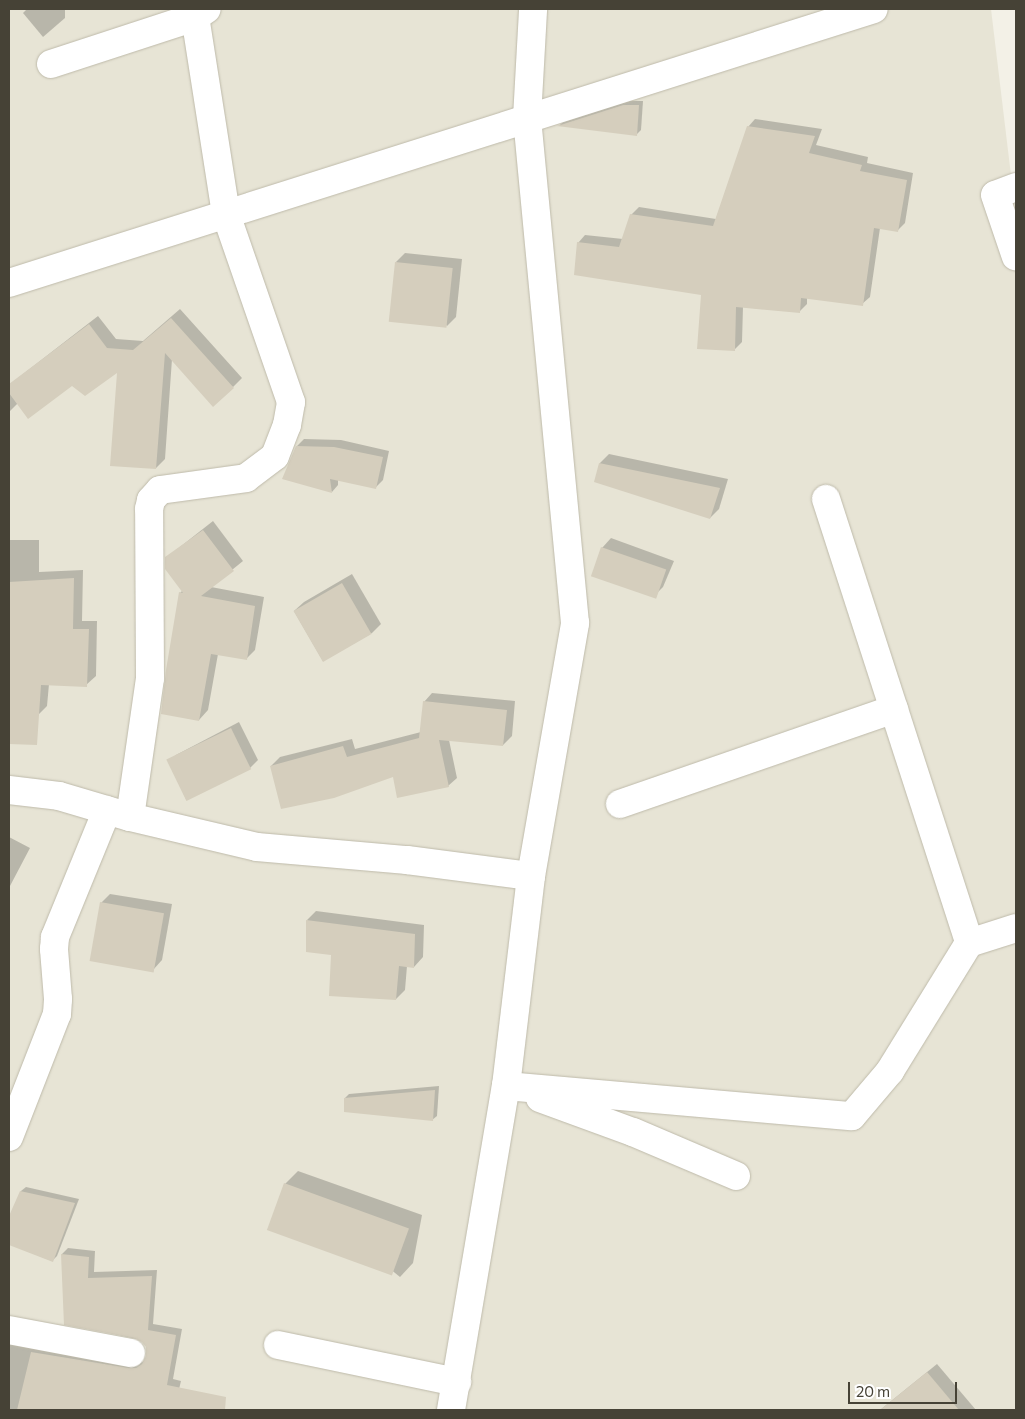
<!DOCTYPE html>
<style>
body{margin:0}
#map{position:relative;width:1025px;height:1419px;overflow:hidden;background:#f3f1e7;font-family:Commissioner,sans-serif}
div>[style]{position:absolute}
.residential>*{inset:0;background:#e7e4d5}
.shadow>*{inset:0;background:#0003}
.building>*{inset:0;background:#d5cebd;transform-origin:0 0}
.roads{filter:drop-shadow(0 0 1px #bebaaa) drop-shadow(0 0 1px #bebaaa)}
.minor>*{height:28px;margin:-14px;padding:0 14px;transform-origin:14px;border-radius:14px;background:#fff}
span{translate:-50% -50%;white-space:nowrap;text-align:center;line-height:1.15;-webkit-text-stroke:4.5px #fff;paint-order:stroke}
.frame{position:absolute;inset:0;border:10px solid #464236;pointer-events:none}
.scale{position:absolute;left:848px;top:1382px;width:109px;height:22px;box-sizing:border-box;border:2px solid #464236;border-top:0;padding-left:6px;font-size:15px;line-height:18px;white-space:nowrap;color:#464236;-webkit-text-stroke:4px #fff;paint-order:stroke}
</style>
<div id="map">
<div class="residential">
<div style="clip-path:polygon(9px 9px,991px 9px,1016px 217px,1016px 1410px,9px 1410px)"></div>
</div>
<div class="shadow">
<div style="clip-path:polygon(27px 9px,65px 9px,65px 18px,43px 37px,23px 13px)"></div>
<div style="clip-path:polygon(629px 101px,643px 101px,641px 130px,637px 134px,560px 125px,563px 122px)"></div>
<div style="clip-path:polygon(755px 119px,822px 129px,816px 145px,868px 157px,867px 163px,913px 173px,905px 223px,897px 231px,880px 228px,870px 297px,862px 304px,807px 297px,807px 304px,799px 312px,743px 307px,742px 342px,735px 349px,702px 294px,578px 243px,585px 235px,623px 239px,631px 215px,639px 207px,716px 219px,748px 127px)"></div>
<div style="clip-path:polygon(405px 253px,462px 259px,456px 317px,447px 326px,396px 262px)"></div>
<div style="clip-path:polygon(180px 309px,242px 378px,233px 387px,172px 359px,165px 459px,156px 468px,118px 370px,18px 403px,9px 412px,9px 385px,98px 316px,116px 339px,143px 341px)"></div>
<div style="clip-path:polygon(304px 439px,341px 440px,389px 451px,383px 480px,376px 487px,338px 479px,338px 485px,332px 492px,297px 446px)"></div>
<div style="clip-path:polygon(609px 454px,728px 479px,719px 509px,710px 518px,595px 481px,600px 463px)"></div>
<div style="clip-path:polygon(213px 521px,243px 561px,211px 587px,264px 597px,255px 650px,246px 659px,218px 654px,208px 710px,199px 720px,180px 593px,183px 590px,166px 558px)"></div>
<div style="clip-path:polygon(611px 538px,674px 561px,663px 587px,654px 596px,602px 548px)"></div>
<div style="clip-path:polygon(9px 540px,39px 540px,39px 572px,83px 570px,82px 621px,97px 621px,96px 676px,86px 685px,49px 684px,47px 706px,38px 715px,9px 713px)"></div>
<div style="clip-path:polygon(352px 574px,381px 624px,372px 633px,323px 661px,294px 611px,304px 602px)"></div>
<div style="clip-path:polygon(432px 693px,515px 701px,512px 736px,503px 745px,449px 740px,457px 778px,448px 786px,394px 775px,271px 766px,280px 757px,352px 739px,355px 749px,421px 732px,424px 702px)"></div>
<div style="clip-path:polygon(239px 722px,258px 760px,250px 768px,186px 799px,169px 762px,176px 755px)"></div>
<div style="clip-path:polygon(9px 837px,30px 848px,10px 886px,9px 906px)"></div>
<div style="clip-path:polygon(110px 894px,172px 904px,162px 960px,153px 970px,101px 903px)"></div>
<div style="clip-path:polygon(316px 911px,424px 925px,423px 957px,414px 967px,407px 966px,405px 990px,396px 999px,332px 954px,307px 920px)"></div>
<div style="clip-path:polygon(439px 1086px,437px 1116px,432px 1120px,345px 1098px,349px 1094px)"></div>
<div style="clip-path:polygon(298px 1171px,422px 1215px,413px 1263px,400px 1277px,285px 1184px)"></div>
<div style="clip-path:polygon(26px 1187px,79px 1199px,57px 1256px,52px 1261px,9px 1244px,9px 1219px,21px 1191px)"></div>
<div style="clip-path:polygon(68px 1248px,95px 1251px,94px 1272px,157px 1270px,153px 1324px,182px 1329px,173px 1379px,181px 1381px,174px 1410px,9px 1410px,9px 1338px,135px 1363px,143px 1362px,148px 1356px,147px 1347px,142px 1340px,65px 1323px,62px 1254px)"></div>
<div style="clip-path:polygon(937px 1364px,976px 1410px,880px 1410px)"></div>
</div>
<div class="building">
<div style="clip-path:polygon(623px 105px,639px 105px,637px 136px,557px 126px)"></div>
<div style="clip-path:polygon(747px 126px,815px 136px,809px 153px,862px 165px,860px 171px,907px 180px,898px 232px,874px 228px,863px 306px,801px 298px,800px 313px,736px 307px,735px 351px,697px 349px,701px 295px,574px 275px,577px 242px,619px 247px,630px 214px,713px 226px)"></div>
<div style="left:395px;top:262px;width:58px;height:60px;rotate:6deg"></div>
<div style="clip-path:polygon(171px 318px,234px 388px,213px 407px,165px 353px,156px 469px,110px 466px,117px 373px,85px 396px,72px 386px,28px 419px,9px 393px,9px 384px,89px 324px,107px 348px,133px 350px)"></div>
<div style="clip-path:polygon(296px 446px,334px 447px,383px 457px,376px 489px,330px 479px,332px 493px,282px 479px)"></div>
<div style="clip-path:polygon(599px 463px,720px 488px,710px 519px,594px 482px)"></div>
<div style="clip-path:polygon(203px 530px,234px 571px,201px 596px,255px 606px,247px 660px,211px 654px,199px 721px,161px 714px,166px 670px,179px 592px,183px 593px,165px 569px,165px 557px)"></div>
<div style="left:601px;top:547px;width:69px;height:31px;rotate:19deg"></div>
<div style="clip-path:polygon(74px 578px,73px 629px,89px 629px,87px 687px,41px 685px,37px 745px,9px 744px,9px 582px)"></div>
<div style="left:342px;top:583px;width:59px;height:56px;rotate:60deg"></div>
<div style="clip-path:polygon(423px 701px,507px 710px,503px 746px,439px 740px,449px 787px,397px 798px,393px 777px,334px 798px,281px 809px,270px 766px,343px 746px,347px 757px,419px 738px)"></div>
<div style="left:231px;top:728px;width:46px;height:72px;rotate:64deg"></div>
<div style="left:100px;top:902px;width:65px;height:60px;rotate:10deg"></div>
<div style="clip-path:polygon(306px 920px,415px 934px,414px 968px,399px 966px,396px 1000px,329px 996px,331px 955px,306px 952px)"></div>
<div style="clip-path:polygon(435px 1090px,433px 1121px,344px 1112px,344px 1098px)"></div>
<div style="left:284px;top:1183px;width:133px;height:50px;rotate:20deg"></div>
<div style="clip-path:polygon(20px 1191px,75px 1203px,53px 1262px,9px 1245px,9px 1216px)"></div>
<div style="clip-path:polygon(61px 1254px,89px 1257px,88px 1278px,152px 1276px,148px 1330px,176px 1335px,167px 1385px,226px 1397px,225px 1410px,17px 1410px,31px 1352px,129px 1368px,136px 1368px,142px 1364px,146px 1356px,146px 1347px,142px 1342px,134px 1338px,64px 1325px)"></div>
<div style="clip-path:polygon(927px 1372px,959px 1410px,880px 1410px)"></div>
</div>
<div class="roads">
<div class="minor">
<div style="left:51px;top:64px;width:151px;rotate:-18.1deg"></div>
<div style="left:1016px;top:187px;width:22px;rotate:159deg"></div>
<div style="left:995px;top:195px;width:65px;rotate:71.3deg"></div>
<div style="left:9px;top:283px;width:907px;rotate:-17.58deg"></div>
<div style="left:826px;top:499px;width:466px;rotate:72.1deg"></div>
<div style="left:969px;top:943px;width:49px;rotate:-17.7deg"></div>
<div style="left:9px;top:790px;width:50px;rotate:6.8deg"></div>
<div style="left:59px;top:796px;width:74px;rotate:16.5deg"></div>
<div style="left:130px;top:817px;width:130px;rotate:13.3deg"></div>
<div style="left:257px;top:847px;width:151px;rotate:5deg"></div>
<div style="left:407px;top:860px;width:125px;rotate:7.4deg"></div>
<div style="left:620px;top:804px;width:290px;rotate:-19.1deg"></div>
<div style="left:130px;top:817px;width:140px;rotate:-81.8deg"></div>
<div style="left:150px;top:678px;width:169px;rotate:-90.3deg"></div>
<div style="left:149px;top:509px;width:9px;rotate:-77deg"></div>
<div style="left:151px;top:500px;width:13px;rotate:-48deg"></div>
<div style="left:160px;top:490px;width:87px;rotate:-7.9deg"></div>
<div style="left:246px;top:478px;width:36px;rotate:-37deg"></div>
<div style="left:275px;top:456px;width:33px;rotate:-69deg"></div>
<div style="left:287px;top:425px;width:23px;rotate:-80deg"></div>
<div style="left:291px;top:402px;width:199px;rotate:-109.1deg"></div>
<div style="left:226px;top:214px;width:199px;rotate:-98.9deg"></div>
<div style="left:195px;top:17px;width:14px;rotate:-34deg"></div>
<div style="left:506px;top:1086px;width:347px;rotate:5deg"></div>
<div style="left:852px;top:1116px;width:59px;rotate:-49.8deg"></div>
<div style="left:890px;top:1071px;width:150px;rotate:-58.3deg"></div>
<div style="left:540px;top:1098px;width:99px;rotate:20.1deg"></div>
<div style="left:633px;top:1132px;width:112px;rotate:23.1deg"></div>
<div style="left:9px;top:1137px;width:132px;rotate:-68.7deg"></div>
<div style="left:57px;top:1014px;width:15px;rotate:-86deg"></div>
<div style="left:58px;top:999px;width:50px;rotate:-94.6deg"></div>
<div style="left:54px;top:949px;width:12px;rotate:-85deg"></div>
<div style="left:55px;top:937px;width:137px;rotate:-67.7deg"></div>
<div style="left:9px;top:1330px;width:124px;rotate:10.7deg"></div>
<div style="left:278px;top:1345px;width:183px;rotate:11.7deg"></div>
<div style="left:451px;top:1410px;width:329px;rotate:-80.4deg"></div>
<div style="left:506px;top:1086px;width:211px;rotate:-83.2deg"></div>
<div style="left:531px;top:876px;width:257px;rotate:-80.1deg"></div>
<div style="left:575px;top:623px;width:507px;rotate:-95.43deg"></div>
<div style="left:527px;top:118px;width:109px;rotate:-86.8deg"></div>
</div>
</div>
<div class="frame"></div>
<div class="scale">20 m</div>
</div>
